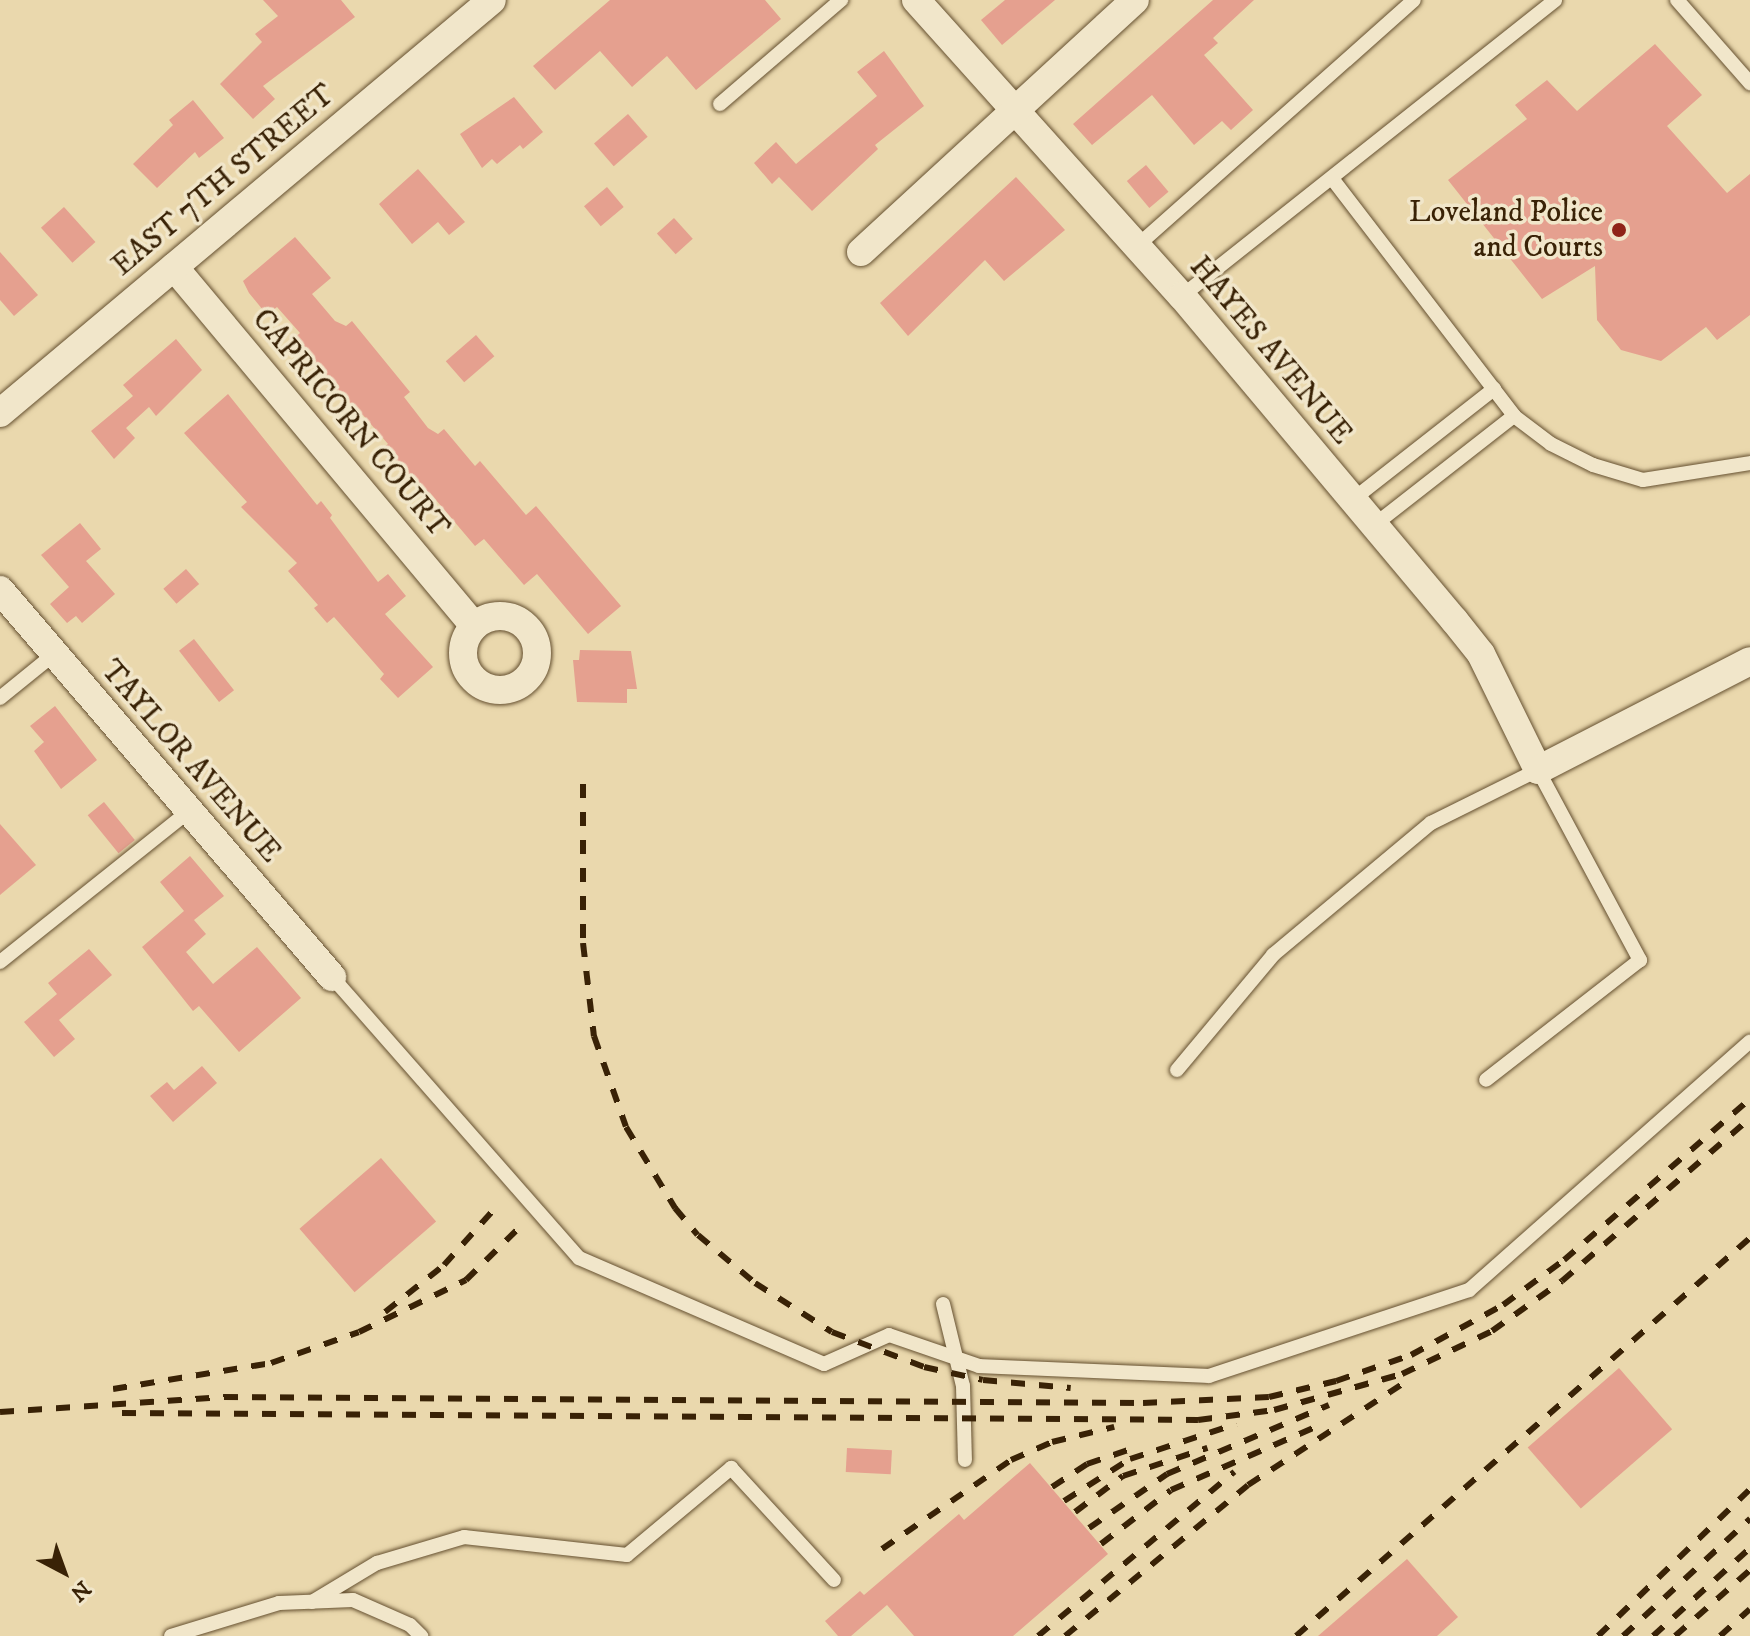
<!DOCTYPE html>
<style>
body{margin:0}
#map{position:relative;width:1750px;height:1636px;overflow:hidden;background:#ead8ad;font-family:"IM FELL DW Pica",serif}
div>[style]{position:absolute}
.building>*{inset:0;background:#e5a08f;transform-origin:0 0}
.roads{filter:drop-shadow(0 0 2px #655030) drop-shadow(0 0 2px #655030)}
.service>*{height:14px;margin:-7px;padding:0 7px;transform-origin:7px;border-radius:7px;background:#f1e6ca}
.minor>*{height:28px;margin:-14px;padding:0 14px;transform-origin:14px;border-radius:14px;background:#f1e6ca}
.minor>.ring{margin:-14px;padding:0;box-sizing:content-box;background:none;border:28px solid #f1e6ca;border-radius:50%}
.rail>*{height:6px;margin-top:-3px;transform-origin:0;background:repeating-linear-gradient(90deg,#392206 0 14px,transparent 0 28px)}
.dots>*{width:22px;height:22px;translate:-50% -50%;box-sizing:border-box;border:4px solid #f1e6ca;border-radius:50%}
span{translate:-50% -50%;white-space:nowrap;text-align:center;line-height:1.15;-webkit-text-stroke:7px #f1e6ca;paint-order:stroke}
.street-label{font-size:30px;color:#392206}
.poi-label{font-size:30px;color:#392206}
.right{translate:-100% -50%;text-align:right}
.north{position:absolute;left:24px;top:1532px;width:80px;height:80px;-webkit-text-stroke:6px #f1e6ca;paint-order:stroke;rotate:139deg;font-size:22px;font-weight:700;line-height:32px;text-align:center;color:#392206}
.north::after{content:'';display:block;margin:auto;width:28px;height:36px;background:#392206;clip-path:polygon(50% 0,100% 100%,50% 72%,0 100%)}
</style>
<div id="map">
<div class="building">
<div style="clip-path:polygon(263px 0,341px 0,355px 17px,263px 86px,275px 99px,253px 119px,220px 84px,262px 42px,255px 34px,278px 16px)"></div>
<div style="clip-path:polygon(610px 0,765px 0,781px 19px,696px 90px,667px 56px,632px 87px,600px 51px,555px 90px,533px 66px)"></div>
<div style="clip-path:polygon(1005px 0,1055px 0,1002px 45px,981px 20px)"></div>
<div style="clip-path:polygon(1213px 0,1254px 0,1213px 38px,1218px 43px,1204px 55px,1253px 110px,1231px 130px,1222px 121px,1194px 145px,1152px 95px,1092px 145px,1073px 124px)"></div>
<div style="clip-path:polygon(1655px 44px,1702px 95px,1667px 126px,1727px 193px,1750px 174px,1750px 315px,1717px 340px,1706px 327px,1661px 361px,1621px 350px,1597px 320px,1595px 266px,1542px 299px,1448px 180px,1527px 119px,1515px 105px,1547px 80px,1577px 111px)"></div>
<div style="clip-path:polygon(884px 51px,924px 106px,875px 145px,878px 149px,812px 211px,779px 177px,772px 184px,754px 163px,776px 142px,796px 164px,877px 96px,857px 72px)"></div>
<div style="clip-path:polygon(514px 97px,543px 132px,523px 149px,520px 145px,497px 164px,492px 159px,482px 168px,460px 134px)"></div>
<div style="clip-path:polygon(193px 100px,224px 138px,199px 158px,195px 152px,157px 188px,133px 164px,173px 125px,169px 120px)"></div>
<div style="left:628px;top:114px;width:30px;height:45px;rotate:49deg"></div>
<div style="left:1146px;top:165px;width:35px;height:25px;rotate:50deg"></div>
<div style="clip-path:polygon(418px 169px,465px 222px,449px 235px,438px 222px,412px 244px,379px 204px)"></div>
<div style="clip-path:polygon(1016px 177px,1065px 230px,1004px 281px,985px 260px,908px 336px,880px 303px)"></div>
<div style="left:607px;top:187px;width:26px;height:30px;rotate:50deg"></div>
<div style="left:64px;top:207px;width:47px;height:31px;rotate:48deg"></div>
<div style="left:674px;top:218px;width:28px;height:23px;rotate:48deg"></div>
<div style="clip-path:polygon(295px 237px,331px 278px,312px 294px,335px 321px,346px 326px,352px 321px,410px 392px,404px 397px,428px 428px,438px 434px,444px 429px,475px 466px,480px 461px,526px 515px,536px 506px,621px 606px,588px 634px,537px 574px,524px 585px,484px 539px,475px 546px,430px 493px,425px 497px,382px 449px,388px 444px,363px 415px,359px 418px,291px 341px,300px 333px,277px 307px,267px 315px,249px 293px,243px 281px)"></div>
<div style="clip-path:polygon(0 252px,38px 295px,14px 316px,0 300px)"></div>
<div style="left:476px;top:335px;width:28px;height:40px;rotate:49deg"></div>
<div style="clip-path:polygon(176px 339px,202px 370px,156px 416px,149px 407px,126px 428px,135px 438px,114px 459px,91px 431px,133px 396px,123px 385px)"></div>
<div style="clip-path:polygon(228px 394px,317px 505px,321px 501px,332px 515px,330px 518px,378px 582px,388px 574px,406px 596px,385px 614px,433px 667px,398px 698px,380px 679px,384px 674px,334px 617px,327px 623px,314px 608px,318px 605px,288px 571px,297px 563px,241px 507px,247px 502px,184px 433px)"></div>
<div style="clip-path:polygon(80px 523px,101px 549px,86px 561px,115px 594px,82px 623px,76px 616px,67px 623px,50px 604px,69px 587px,41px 555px)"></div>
<div style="left:186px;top:569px;width:20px;height:30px;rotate:49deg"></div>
<div style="left:194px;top:639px;width:65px;height:19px;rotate:52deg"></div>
<div style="clip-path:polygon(580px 650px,631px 651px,637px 689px,627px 689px,627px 703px,577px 702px,573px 660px,579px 660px)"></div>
<div style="clip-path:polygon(55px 706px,97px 760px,61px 789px,34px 751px,44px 742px,30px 726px)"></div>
<div style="left:104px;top:802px;width:49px;height:21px;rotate:51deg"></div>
<div style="clip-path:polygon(0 824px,36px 865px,0 895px)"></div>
<div style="clip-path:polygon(190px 856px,224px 896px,194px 920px,206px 934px,186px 952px,213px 984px,257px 947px,301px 998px,239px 1052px,199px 1006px,193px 1011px,142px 947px,184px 911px,160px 882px)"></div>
<div style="clip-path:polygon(89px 949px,112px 975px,59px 1020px,75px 1039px,54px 1057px,24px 1022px,57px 994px,48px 983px)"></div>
<div style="clip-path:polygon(202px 1066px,217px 1083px,173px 1122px,150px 1096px,167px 1082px,174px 1090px)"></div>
<div style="left:381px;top:1158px;width:84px;height:108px;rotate:49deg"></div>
<div style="left:1619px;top:1368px;width:81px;height:121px;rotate:49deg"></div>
<div style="left:847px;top:1448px;width:45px;height:24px;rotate:3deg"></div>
<div style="clip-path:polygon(1030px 1463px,1108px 1554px,1013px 1636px,914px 1636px,887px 1605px,851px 1636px,838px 1636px,825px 1621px,860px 1591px,864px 1595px,959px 1514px,964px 1520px)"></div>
<div style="clip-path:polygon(1407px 1559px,1458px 1617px,1437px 1636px,1318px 1636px)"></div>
</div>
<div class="roads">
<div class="service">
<div style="left:1677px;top:0;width:111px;rotate:48.7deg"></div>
<div style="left:720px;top:104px;width:160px;rotate:-40.7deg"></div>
<div style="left:1334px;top:181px;width:296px;rotate:52.5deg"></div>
<div style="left:1514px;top:416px;width:46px;rotate:37.1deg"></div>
<div style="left:1551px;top:444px;width:47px;rotate:26.6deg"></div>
<div style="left:1593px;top:465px;width:52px;rotate:16.7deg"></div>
<div style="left:1643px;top:480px;width:108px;rotate:-9deg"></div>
<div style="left:1137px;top:246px;width:370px;rotate:-41.6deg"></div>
<div style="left:1182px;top:296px;width:476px;rotate:-38.4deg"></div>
<div style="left:1351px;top:501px;width:182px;rotate:-38.1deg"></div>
<div style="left:1373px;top:526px;width:179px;rotate:-38deg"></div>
<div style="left:0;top:698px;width:68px;rotate:-39.1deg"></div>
<div style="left:0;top:962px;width:241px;rotate:-38.6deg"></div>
<div style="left:332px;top:977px;width:374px;rotate:48.7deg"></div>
<div style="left:579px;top:1258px;width:267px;rotate:23.4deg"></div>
<div style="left:824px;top:1364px;width:71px;rotate:-24deg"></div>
<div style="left:889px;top:1335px;width:95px;rotate:19deg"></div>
<div style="left:979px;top:1366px;width:230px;rotate:2.5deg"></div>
<div style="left:1209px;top:1376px;width:274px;rotate:-18.3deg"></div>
<div style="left:1469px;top:1290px;width:375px;rotate:-41.5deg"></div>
<div style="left:1177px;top:1070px;width:150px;rotate:-50.1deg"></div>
<div style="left:1273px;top:955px;width:206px;rotate:-39.9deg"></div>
<div style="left:1431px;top:823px;width:119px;rotate:-26.4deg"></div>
<div style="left:1538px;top:770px;width:216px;rotate:61.8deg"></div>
<div style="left:1640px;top:960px;width:195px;rotate:142.1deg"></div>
<div style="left:943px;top:1304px;width:84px;rotate:76.3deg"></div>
<div style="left:963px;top:1386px;width:74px;rotate:88.5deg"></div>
<div style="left:312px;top:1602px;width:76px;rotate:-31deg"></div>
<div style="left:377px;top:1563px;width:91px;rotate:-16.6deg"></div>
<div style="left:464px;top:1537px;width:164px;rotate:6.3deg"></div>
<div style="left:627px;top:1555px;width:136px;rotate:-39.9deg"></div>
<div style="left:731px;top:1468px;width:152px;rotate:47.4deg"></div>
<div style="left:171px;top:1636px;width:113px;rotate:-17deg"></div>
<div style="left:279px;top:1603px;width:74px;rotate:-2.3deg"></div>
<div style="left:353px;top:1600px;width:62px;rotate:23.7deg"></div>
<div style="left:410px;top:1625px;width:16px;rotate:45deg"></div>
</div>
<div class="minor">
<div style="left:916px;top:0;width:398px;rotate:48.1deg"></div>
<div style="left:1182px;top:296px;width:423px;rotate:50deg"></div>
<div style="left:1454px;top:620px;width:43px;rotate:51.5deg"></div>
<div style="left:1481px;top:654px;width:129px;rotate:63.8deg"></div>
<div style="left:1538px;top:770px;width:238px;rotate:-27.2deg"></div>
<div style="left:861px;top:252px;width:372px;rotate:-42.6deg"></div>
<div style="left:174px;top:267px;width:468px;rotate:50.1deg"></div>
<div style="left:0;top:413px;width:642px;rotate:-40.01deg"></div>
<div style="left:0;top:590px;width:510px;rotate:49.37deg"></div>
<div class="ring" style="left:463px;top:616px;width:46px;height:46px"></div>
</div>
</div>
<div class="rail">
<div style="left:583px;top:784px;width:159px;rotate:90deg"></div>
<div style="left:583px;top:943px;width:94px;rotate:83.3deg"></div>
<div style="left:594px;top:1036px;width:96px;rotate:70.6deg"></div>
<div style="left:626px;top:1127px;width:95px;rotate:58.8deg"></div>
<div style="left:675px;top:1208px;width:35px;rotate:50deg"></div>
<div style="left:698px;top:1235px;width:75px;rotate:40.1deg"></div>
<div style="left:755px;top:1283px;width:91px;rotate:32.5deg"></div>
<div style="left:832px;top:1332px;width:98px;rotate:20.8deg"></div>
<div style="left:924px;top:1367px;width:60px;rotate:12.4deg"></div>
<div style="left:983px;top:1380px;width:88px;rotate:5.2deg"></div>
<div style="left:385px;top:1312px;width:75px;rotate:-38.5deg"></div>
<div style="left:444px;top:1265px;width:81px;rotate:-48deg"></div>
<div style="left:113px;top:1389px;width:160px;rotate:-9.3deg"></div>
<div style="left:271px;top:1363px;width:93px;rotate:-19.4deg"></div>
<div style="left:359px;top:1332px;width:119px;rotate:-25.9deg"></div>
<div style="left:466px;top:1280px;width:81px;rotate:-44.5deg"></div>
<div style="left:0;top:1412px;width:225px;rotate:-3.8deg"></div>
<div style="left:224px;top:1397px;width:919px;rotate:0.37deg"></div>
<div style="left:1143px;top:1403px;width:126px;rotate:-2.7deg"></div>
<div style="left:1269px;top:1397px;width:69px;rotate:-13.4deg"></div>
<div style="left:1336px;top:1381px;width:79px;rotate:-19.1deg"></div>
<div style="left:1411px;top:1355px;width:105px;rotate:-28.5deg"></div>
<div style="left:1503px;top:1305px;width:76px;rotate:-36.4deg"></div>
<div style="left:1564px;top:1260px;width:246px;rotate:-40.9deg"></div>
<div style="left:122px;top:1413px;width:1076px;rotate:0.37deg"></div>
<div style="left:1198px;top:1420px;width:77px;rotate:-7.5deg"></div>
<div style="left:1274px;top:1410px;width:133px;rotate:-15.7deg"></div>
<div style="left:1402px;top:1374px;width:100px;rotate:-25.5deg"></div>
<div style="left:1492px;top:1331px;width:86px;rotate:-35.5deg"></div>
<div style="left:1562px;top:1281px;width:249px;rotate:-40.9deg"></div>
<div style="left:1052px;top:1487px;width:42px;rotate:-33.3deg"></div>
<div style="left:1087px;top:1464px;width:46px;rotate:-18.8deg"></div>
<div style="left:1064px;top:1501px;width:78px;rotate:-32.5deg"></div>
<div style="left:1130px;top:1459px;width:112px;rotate:-18.3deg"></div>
<div style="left:1075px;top:1512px;width:60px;rotate:-36.9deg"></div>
<div style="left:1123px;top:1476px;width:89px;rotate:-18.4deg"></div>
<div style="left:1089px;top:1528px;width:95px;rotate:-34.7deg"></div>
<div style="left:1167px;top:1474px;width:176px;rotate:-23.1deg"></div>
<div style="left:1101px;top:1544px;width:88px;rotate:-37.6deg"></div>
<div style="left:1171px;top:1490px;width:157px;rotate:-23.6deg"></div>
<div style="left:882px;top:1549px;width:157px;rotate:-34.6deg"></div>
<div style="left:1011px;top:1460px;width:45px;rotate:-23.7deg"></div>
<div style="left:1052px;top:1442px;width:64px;rotate:-13.6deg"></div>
<div style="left:1038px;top:1636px;width:256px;rotate:-39.9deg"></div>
<div style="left:1065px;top:1636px;width:237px;rotate:-39.5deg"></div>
<div style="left:1248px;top:1485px;width:194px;rotate:-33.2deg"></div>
<div style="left:1296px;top:1636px;width:604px;rotate:-41.24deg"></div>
<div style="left:1598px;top:1636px;width:211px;rotate:-44deg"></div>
<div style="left:1623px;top:1636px;width:173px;rotate:-42.7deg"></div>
<div style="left:1653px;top:1636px;width:131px;rotate:-42.2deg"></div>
<div style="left:1675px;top:1636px;width:100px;rotate:-41.3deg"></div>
<div style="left:1720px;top:1636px;width:40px;rotate:-42deg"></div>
</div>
<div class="dots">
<div style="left:1619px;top:230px;background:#8f2418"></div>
</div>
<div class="street-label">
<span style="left:224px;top:181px;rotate:-40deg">EAST 7TH STREET</span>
<span style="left:1270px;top:351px;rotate:50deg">HAYES AVENUE</span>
<span style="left:350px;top:424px;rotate:50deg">CAPRICORN COURT</span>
<span style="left:190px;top:762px;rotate:49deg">TAYLOR AVENUE</span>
</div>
<div class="poi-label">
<span class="right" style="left:1603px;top:230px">Loveland Police<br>and Courts</span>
</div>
<div class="north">N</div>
</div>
